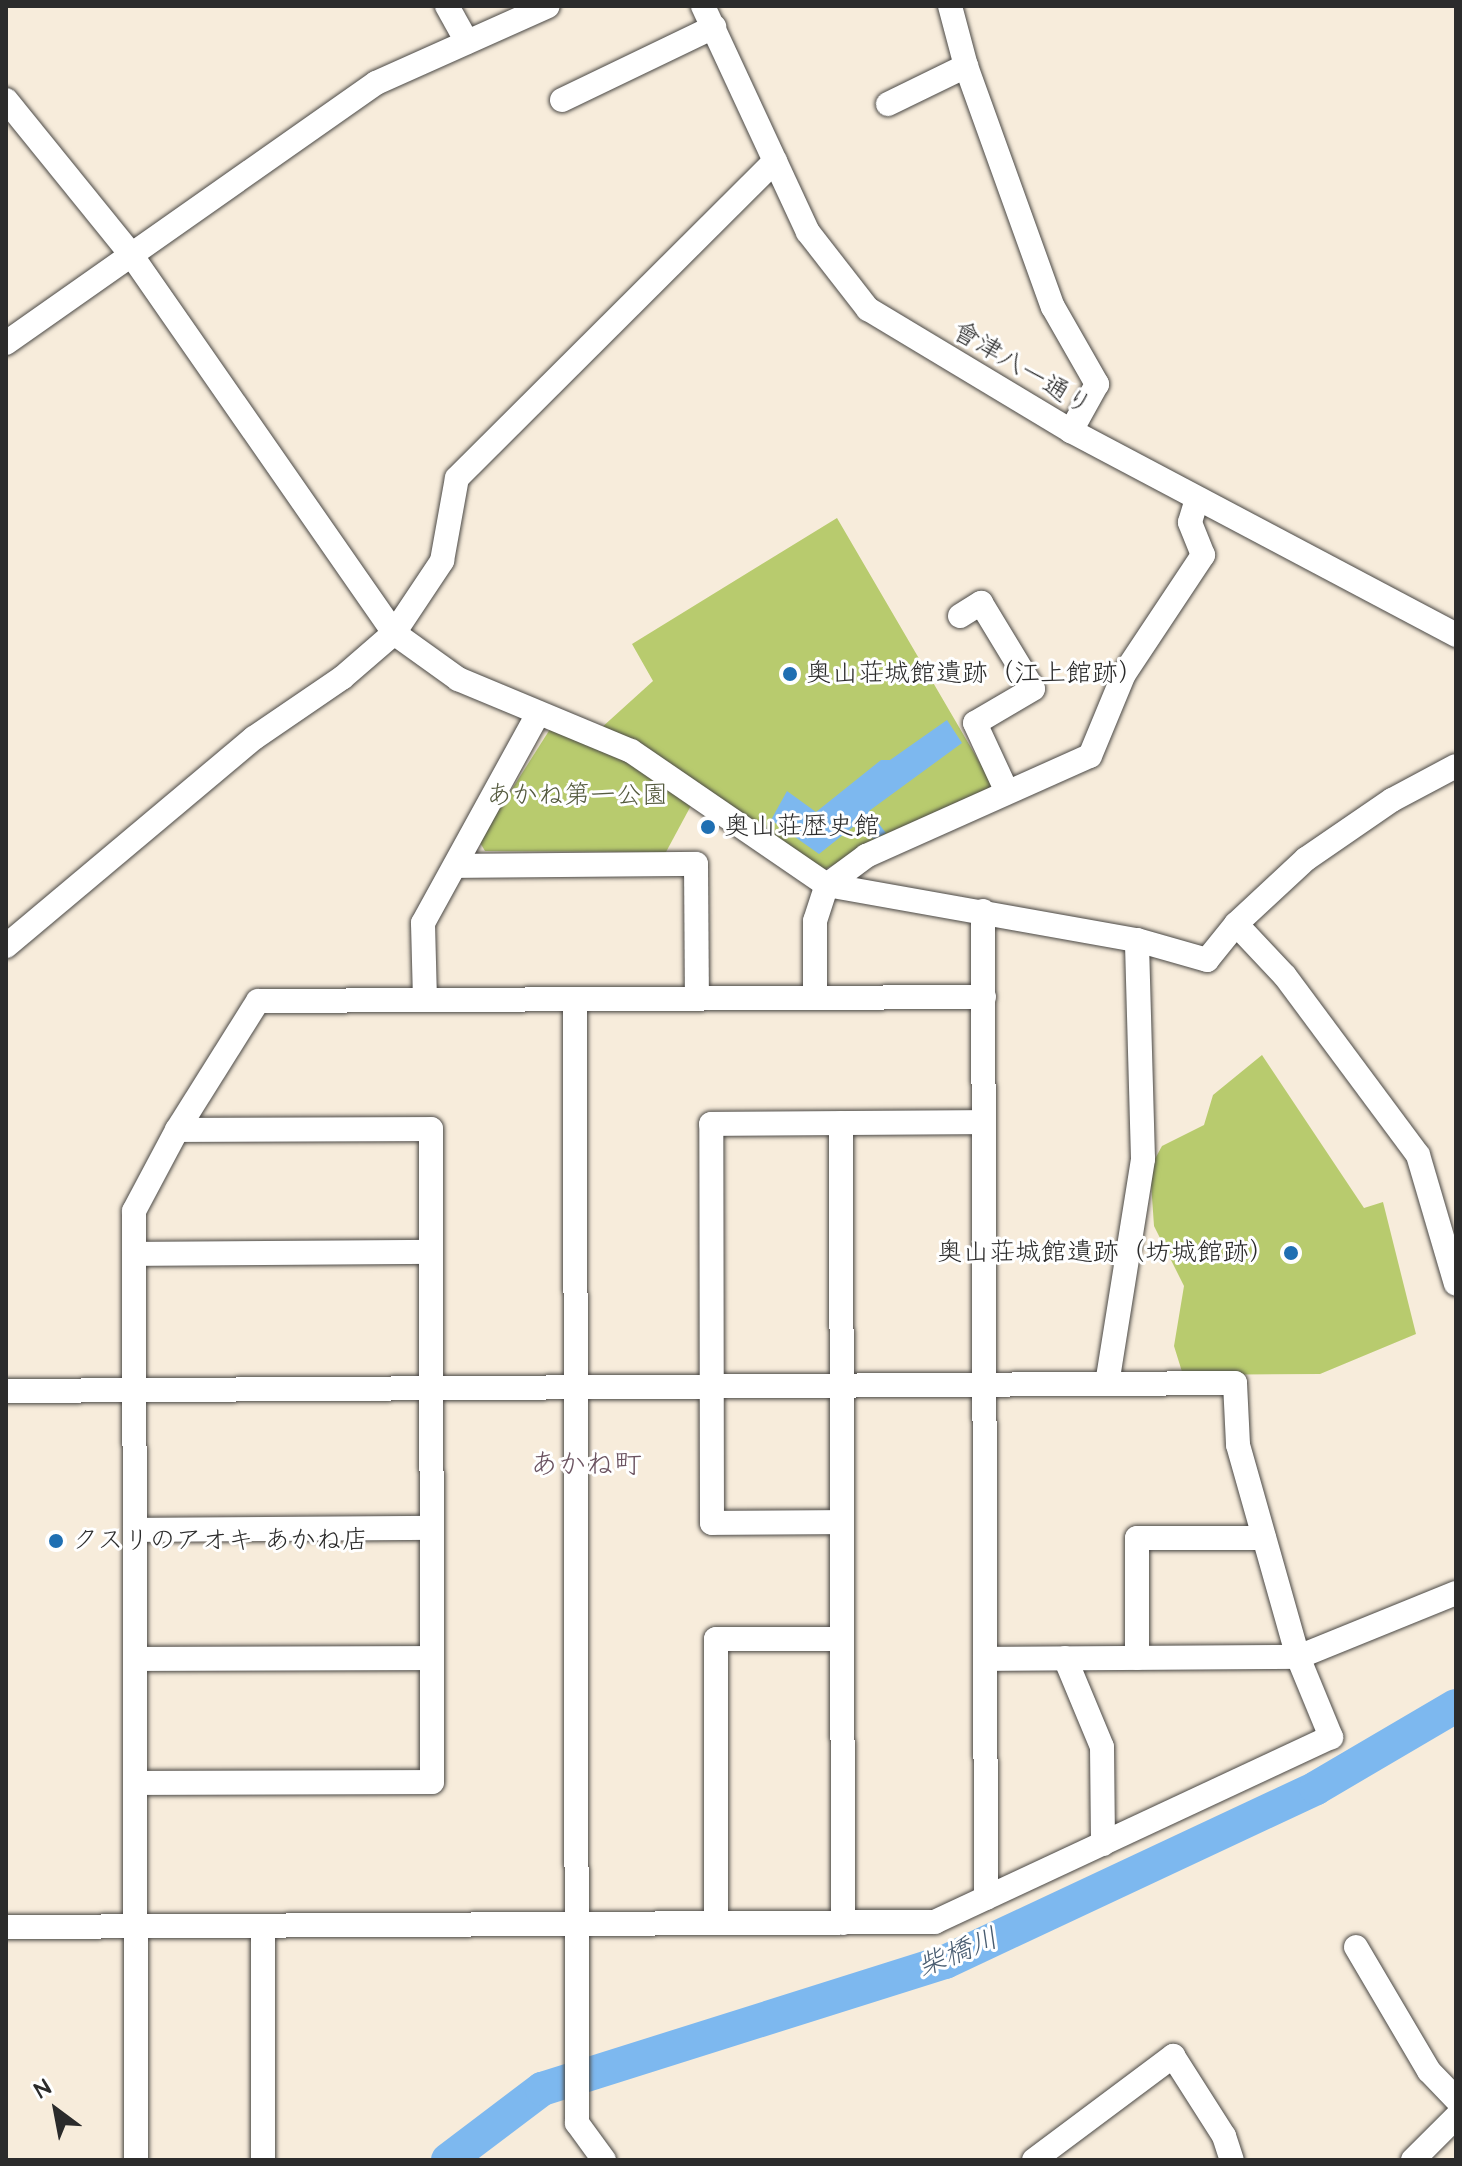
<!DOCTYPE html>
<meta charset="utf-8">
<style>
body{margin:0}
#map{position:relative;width:1462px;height:2166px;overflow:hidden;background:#f7ecdb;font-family:"Architects Daughter","Klee One",sans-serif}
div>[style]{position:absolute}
.green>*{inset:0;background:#b8cb6e}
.water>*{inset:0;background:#7db8ef}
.river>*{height:34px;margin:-17px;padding:0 17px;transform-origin:17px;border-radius:17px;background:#7db8ef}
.roads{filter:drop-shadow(0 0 2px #4a4845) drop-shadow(0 0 2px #4a4845)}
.minor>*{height:24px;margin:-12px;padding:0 12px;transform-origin:12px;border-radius:12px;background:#fff}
.dots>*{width:22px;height:22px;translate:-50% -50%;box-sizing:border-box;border:4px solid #fff;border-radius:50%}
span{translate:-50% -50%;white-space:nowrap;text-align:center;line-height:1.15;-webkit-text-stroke:6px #fff;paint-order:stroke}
.street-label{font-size:26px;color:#2b2b2b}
.poi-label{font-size:26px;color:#2b2b2b}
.left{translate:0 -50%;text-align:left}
.right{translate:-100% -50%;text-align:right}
.park-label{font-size:26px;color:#555b3f}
.neighbourhood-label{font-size:28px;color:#6b5360}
.water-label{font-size:28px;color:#485c70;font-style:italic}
.frame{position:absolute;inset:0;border:8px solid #2b2b2b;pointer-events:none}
.north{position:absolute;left:16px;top:2070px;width:80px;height:80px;-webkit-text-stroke:6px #fff;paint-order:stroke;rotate:328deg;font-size:22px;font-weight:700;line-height:32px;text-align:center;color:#2b2b2b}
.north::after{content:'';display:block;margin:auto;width:28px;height:36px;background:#2b2b2b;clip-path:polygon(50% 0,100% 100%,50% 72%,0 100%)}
</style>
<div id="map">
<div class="green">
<div style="clip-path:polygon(837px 518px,994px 787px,821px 871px,600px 729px,653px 681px,632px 644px)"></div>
<div style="clip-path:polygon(552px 726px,635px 760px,694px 800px,666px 852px,485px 851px,479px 841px)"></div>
<div style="clip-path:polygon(1262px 1055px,1364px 1208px,1383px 1202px,1416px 1334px,1320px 1374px,1183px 1375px,1174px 1346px,1184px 1286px,1154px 1226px,1150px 1168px,1162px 1146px,1204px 1125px,1213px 1095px)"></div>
</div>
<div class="water">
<div style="clip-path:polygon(947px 720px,962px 743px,869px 811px,886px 833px,874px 839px,858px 823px,819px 854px,771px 820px,787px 791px,816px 812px,881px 760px,890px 760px)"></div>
</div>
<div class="river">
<div style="left:448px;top:2160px;width:118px;rotate:-37.1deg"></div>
<div style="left:542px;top:2089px;width:423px;rotate:-17.5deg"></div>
<div style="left:945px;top:1962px;width:410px;rotate:-25.1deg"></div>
<div style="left:1316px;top:1788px;width:162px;rotate:-30.4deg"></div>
</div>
<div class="roads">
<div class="minor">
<div style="left:447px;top:6px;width:41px;rotate:60.9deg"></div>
<div style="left:703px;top:6px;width:249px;rotate:65.1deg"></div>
<div style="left:808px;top:232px;width:98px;rotate:52.1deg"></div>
<div style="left:868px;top:309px;width:237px;rotate:31deg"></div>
<div style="left:1071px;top:431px;width:436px;rotate:27.9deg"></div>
<div style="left:950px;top:6px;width:62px;rotate:75.1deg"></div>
<div style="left:966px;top:66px;width:256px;rotate:70.2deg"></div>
<div style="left:1053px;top:307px;width:89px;rotate:60.3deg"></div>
<div style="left:1097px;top:384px;width:54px;rotate:119deg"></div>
<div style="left:6px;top:100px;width:197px;rotate:51deg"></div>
<div style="left:130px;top:253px;width:463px;rotate:55.2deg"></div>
<div style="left:394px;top:633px;width:79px;rotate:35.7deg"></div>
<div style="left:458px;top:679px;width:187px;rotate:22.6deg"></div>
<div style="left:631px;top:751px;width:237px;rotate:34.4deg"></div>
<div style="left:827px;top:885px;width:315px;rotate:10.1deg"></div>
<div style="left:1137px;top:940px;width:73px;rotate:15.9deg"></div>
<div style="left:1207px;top:960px;width:46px;rotate:-51.1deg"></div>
<div style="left:1236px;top:924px;width:71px;rotate:46.7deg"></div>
<div style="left:1285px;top:976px;width:223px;rotate:53.4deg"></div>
<div style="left:1418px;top:1155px;width:134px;rotate:73.6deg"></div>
<div style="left:562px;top:100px;width:169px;rotate:-25.7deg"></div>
<div style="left:888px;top:104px;width:87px;rotate:-26deg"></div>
<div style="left:6px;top:343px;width:452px;rotate:-35.1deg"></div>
<div style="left:376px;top:83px;width:188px;rotate:-24.1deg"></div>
<div style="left:960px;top:616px;width:25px;rotate:-32deg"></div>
<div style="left:981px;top:603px;width:100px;rotate:58.8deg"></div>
<div style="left:1033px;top:689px;width:67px;rotate:149.6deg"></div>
<div style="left:975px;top:723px;width:76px;rotate:65.1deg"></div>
<div style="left:457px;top:866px;width:239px;rotate:-0.5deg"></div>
<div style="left:696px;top:864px;width:135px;rotate:89.6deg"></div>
<div style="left:983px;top:911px;width:987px;rotate:89.83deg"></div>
<div style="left:1236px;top:924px;width:96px;rotate:-42.9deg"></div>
<div style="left:1306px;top:859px;width:104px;rotate:-34.5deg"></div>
<div style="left:1392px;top:800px;width:72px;rotate:-28deg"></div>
<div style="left:6px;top:946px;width:324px;rotate:-40deg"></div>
<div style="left:254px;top:738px;width:107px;rotate:-34.3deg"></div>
<div style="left:342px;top:678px;width:69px;rotate:-40.9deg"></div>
<div style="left:394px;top:633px;width:87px;rotate:-56.3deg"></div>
<div style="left:442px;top:561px;width:84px;rotate:-79.8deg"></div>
<div style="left:457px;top:478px;width:449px;rotate:-44.9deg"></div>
<div style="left:815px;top:998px;width:77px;rotate:-90deg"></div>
<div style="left:815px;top:921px;width:38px;rotate:-72deg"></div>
<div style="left:827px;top:885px;width:49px;rotate:-36.6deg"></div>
<div style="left:866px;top:856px;width:245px;rotate:-24.1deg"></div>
<div style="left:1090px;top:756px;width:89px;rotate:-67.5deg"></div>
<div style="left:1124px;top:674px;width:143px;rotate:-56.4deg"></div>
<div style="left:1203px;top:555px;width:35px;rotate:-112deg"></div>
<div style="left:1190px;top:522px;width:24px;rotate:-73deg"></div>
<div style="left:575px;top:999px;width:1124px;rotate:89.9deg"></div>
<div style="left:577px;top:2123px;width:46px;rotate:53.9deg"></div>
<div style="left:425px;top:1000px;width:77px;rotate:-91.5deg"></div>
<div style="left:423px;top:923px;width:239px;rotate:-61.2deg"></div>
<div style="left:841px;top:1123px;width:800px;rotate:89.86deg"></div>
<div style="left:134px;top:1254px;width:297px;rotate:-0.4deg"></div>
<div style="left:1107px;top:1384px;width:228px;rotate:-80.9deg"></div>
<div style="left:1143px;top:1159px;width:219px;rotate:-91.6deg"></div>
<div style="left:6px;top:1391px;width:1229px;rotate:-0.37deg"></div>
<div style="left:1235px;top:1383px;width:62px;rotate:87.2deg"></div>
<div style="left:1238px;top:1445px;width:220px;rotate:74.2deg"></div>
<div style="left:1298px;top:1657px;width:87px;rotate:67.6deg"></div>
<div style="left:1331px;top:1737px;width:437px;rotate:155deg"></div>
<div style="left:935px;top:1922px;width:929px;rotate:179.69deg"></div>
<div style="left:842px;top:1522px;width:130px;rotate:179.6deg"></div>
<div style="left:712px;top:1523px;width:399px;rotate:-90.1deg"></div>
<div style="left:711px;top:1124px;width:273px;rotate:-0.4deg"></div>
<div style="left:135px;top:1530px;width:296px;rotate:-0.4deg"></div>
<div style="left:1065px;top:1658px;width:96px;rotate:67.4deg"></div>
<div style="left:1102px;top:1747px;width:97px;rotate:89.4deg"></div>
<div style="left:1137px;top:1658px;width:120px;rotate:-90deg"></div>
<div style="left:1137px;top:1538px;width:127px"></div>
<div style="left:135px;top:1659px;width:297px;rotate:-0.2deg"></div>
<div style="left:985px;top:1659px;width:313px;rotate:-0.4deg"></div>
<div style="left:1298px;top:1657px;width:170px;rotate:-22.1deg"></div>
<div style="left:135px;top:1783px;width:297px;rotate:-0.2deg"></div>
<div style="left:432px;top:1782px;width:653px;rotate:-90.09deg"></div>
<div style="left:431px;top:1129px;width:254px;rotate:179.8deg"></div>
<div style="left:716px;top:1923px;width:284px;rotate:-90deg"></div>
<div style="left:716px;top:1639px;width:126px"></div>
<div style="left:263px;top:1926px;width:234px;rotate:90deg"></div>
<div style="left:1356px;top:1947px;width:144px;rotate:59.5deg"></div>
<div style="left:1429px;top:2071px;width:39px;rotate:46deg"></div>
<div style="left:136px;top:2160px;width:949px;rotate:-90.12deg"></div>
<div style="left:134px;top:1211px;width:92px;rotate:-62deg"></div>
<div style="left:177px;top:1130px;width:152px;rotate:-57.9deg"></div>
<div style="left:258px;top:1001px;width:726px;rotate:-0.32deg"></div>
<div style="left:1034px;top:2160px;width:174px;rotate:-36.8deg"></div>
<div style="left:1173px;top:2056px;width:95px;rotate:57.5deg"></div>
<div style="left:1224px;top:2136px;width:25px;rotate:72deg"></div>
<div style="left:1413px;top:2160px;width:61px;rotate:-45deg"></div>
</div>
</div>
<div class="dots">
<div style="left:790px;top:674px;background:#1f6fb2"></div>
<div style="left:708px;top:827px;background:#1f6fb2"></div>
<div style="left:1291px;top:1253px;background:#1f6fb2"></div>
<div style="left:56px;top:1541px;background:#1f6fb2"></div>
</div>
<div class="street-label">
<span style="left:1022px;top:369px;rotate:31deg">會津八一通り</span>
</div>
<div class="poi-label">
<span class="left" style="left:806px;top:674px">奥山荘城館遺跡（江上館跡）</span>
<span class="left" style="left:724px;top:827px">奥山荘歴史館</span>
<span class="right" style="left:1275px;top:1253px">奥山荘城館遺跡（坊城館跡）</span>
<span class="left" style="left:72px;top:1541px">クスリのアオキ あかね店</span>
</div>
<div class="park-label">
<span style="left:577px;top:796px">あかね第一公園</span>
</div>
<div class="neighbourhood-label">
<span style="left:586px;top:1465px">あかね町</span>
</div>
<div class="water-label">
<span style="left:958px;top:1953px;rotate:-22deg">柴橋川</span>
</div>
<div class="frame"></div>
<div class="north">N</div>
</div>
